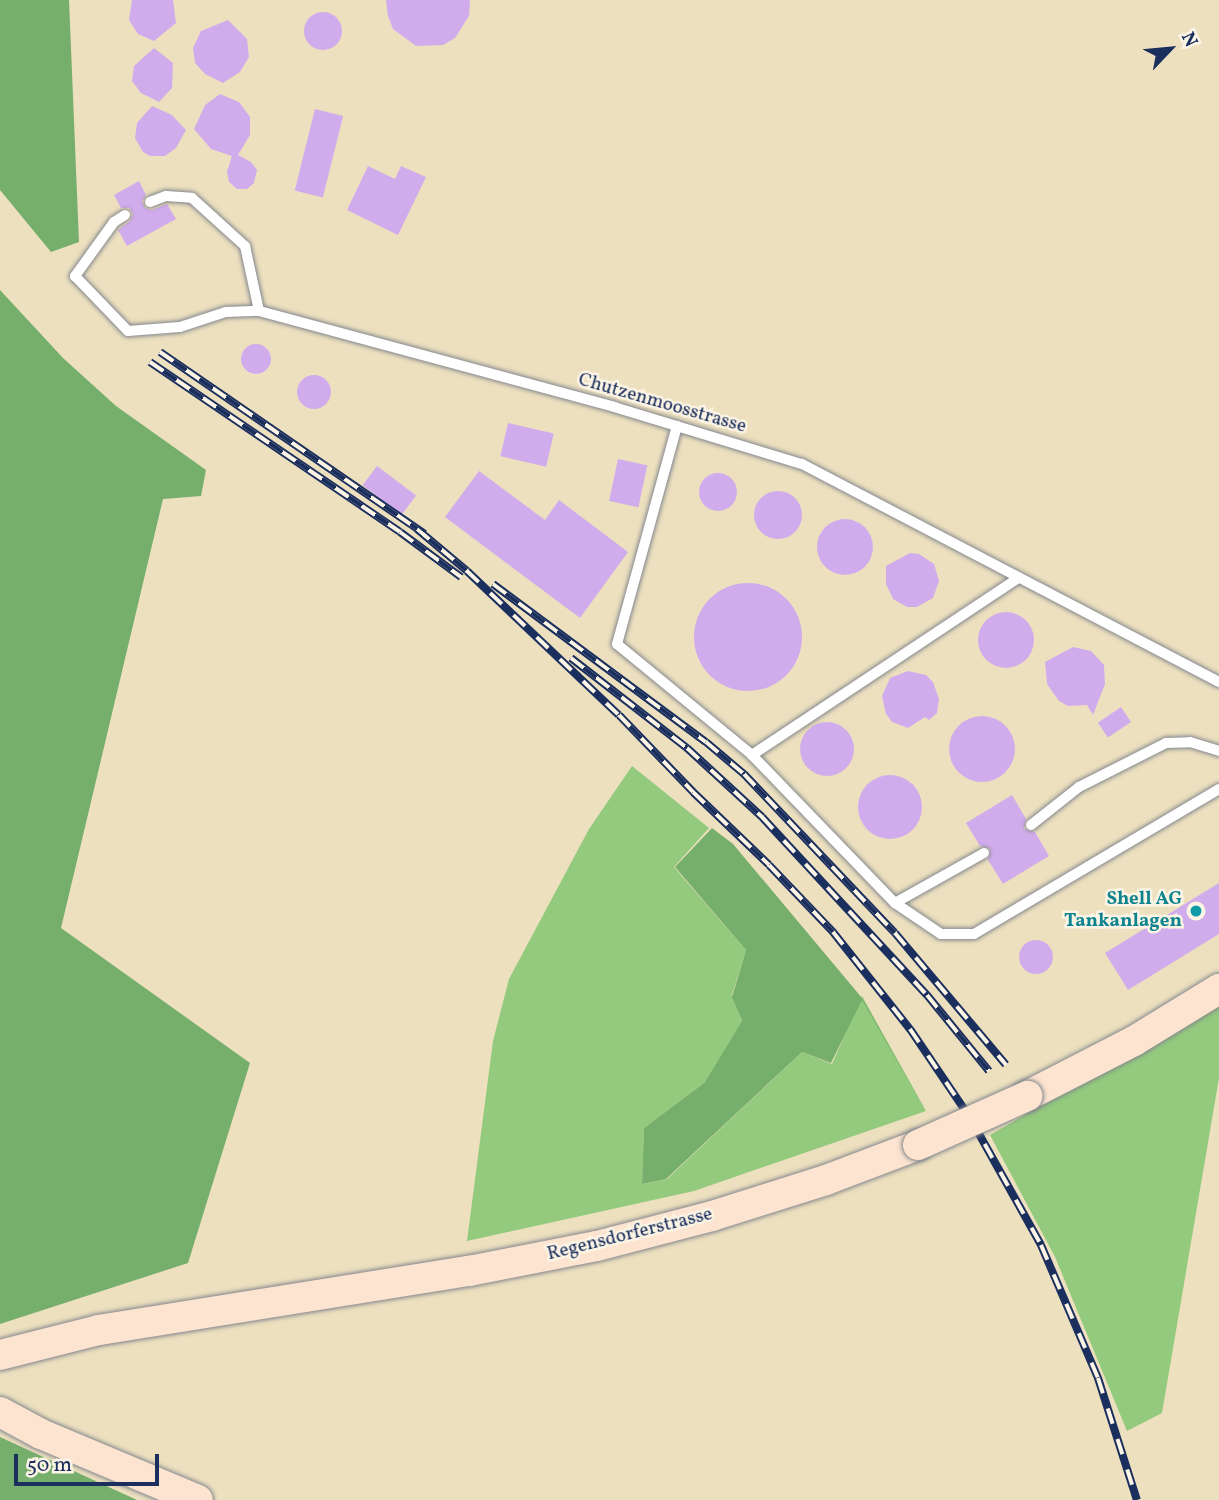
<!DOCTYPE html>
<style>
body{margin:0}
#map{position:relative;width:1219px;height:1500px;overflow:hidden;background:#ede0bf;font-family:Vollkorn,serif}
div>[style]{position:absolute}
.green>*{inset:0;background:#93ca7d}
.forest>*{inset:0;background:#76ae6c}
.building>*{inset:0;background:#d1acec;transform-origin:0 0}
.round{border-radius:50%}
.roads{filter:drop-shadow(0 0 2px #84888e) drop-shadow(0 0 2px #84888e)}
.lane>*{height:10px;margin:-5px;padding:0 5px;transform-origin:5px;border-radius:5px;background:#fff}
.secondary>*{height:30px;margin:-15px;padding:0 15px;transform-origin:15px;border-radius:15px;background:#fde4d0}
.rail>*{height:8px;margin-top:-4px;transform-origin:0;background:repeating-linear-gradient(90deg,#fcf5e5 0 16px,#1b2f5e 0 32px);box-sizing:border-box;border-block:2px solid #1b2f5e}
.bridges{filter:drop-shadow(0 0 2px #84888e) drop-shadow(0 0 2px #84888e)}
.secondary-bridge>*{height:30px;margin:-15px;padding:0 15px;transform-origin:15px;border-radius:15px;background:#fde4d0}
.dots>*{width:19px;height:19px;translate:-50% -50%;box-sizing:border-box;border:4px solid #fcf5e5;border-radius:50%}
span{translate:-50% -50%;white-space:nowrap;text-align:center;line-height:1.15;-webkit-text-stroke:5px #fcf5e5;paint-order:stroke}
.street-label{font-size:19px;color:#1b2f5e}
.culture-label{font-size:19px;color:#0d838f;font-weight:700}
.right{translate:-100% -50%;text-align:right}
.north{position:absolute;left:1135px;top:14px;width:70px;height:70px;-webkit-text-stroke:5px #fcf5e5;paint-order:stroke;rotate:64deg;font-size:19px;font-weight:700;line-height:28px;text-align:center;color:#1b2f5e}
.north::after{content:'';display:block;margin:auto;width:24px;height:32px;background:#1b2f5e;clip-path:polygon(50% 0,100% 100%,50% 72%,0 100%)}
.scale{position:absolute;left:14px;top:1454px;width:145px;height:32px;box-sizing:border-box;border:4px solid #1b2f5e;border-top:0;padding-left:9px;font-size:21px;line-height:24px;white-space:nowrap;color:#1b2f5e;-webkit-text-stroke:5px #fcf5e5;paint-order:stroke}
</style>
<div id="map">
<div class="green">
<div style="clip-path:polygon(632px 766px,709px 828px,674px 867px,746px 950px,732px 995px,742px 1022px,706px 1081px,644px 1128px,642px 1184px,667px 1179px,802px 1052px,832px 1064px,862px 996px,926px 1111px,694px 1191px,467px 1241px,493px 1041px,509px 979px,589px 829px)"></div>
<div style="clip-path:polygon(1219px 1003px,1219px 1078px,1162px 1413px,1127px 1431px,1055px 1257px,990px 1135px)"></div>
</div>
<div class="forest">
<div style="clip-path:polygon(0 0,69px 0,79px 242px,51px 252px,0 190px)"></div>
<div style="clip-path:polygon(0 290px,63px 358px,116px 406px,206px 470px,201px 496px,163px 499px,61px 928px,250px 1063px,188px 1263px,0 1324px)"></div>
<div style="clip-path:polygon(712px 828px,733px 844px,862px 998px,927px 1113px,862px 1000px,831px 1063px,802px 1052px,666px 1179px,642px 1184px,644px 1128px,705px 1082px,742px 1021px,732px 997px,746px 950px,675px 867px)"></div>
<div style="clip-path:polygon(0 1437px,137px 1500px,0 1500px)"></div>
</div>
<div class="building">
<div style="clip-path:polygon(132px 0,173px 0,176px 23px,154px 41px,138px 34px,129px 20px)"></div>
<div style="clip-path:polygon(386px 0,470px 0,469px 16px,455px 38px,443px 45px,416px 46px,393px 29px,388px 16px)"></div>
<div class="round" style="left:304px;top:12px;width:38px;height:38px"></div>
<div style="clip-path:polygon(228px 20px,247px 39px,249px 57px,240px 72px,223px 83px,205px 74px,195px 63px,193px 48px,201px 31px)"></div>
<div style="clip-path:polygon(154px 48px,173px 63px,172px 88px,159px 102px,141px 93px,132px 81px,134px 66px)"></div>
<div style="clip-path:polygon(220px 94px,239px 102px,250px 117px,250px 135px,238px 155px,251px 162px,257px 170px,254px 183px,247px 189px,237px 189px,229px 182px,227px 172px,232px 156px,211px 149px,194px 129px,205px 105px)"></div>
<div style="clip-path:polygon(152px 106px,172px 115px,186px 130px,176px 148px,165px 156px,150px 156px,143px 152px,135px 138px,137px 123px)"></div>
<div style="left:315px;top:109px;width:29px;height:84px;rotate:14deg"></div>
<div style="clip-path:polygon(368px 166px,395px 179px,401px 166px,426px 177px,398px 235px,347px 210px)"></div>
<div style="clip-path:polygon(139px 181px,146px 195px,142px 201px,145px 208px,152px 210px,167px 204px,176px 219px,127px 246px,118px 230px,130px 221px,133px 214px,129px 208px,121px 208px,114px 195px)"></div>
<div class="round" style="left:241px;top:344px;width:30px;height:30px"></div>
<div class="round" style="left:297px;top:375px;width:34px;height:34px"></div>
<div style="left:508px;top:423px;width:47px;height:34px;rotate:13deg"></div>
<div style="left:618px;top:459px;width:30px;height:43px;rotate:12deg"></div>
<div style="left:377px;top:466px;width:49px;height:24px;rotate:37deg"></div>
<div style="clip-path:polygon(479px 471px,545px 520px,559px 500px,628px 552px,580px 618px,445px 517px)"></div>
<div class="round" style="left:699px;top:473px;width:38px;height:38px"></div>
<div class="round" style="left:754px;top:491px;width:48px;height:48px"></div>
<div class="round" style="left:817px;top:519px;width:56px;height:56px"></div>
<div style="clip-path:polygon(910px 553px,919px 554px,934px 564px,939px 581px,933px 598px,917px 607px,907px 607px,893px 599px,886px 584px,886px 566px)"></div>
<div class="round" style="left:694px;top:583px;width:108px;height:108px"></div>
<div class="round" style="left:978px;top:612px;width:56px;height:56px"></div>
<div style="clip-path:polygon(1073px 647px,1091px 651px,1104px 665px,1105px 684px,1093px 715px,1087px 705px,1068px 706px,1059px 701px,1047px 684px,1045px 662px)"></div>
<div style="clip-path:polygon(908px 671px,926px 675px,933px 682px,939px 699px,937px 713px,929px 720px,925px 717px,908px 728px,892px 722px,886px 714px,882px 696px,890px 678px)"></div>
<div style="left:1121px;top:707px;width:18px;height:28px;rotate:56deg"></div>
<div class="round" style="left:949px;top:716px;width:66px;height:66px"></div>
<div class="round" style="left:800px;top:722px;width:54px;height:54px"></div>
<div class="round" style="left:858px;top:775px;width:64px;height:64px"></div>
<div style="clip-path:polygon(1012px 795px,1026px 819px,1024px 829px,1035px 832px,1049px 856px,1003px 884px,988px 860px,990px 849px,980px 846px,966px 823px)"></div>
<div style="clip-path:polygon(1219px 883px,1219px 934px,1128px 990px,1105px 953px)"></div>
<div class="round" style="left:1019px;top:940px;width:34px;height:34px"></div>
</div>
<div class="roads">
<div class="lane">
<div style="left:150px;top:202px;width:17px;rotate:-21deg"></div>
<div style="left:166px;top:196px;width:26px;rotate:4deg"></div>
<div style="left:192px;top:198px;width:72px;rotate:42.2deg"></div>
<div style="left:245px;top:246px;width:66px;rotate:77.8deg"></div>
<div style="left:125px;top:215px;width:13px;rotate:148deg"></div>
<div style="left:114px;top:222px;width:67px;rotate:125.8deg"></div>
<div style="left:75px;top:276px;width:76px;rotate:46.1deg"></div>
<div style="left:128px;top:331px;width:52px;rotate:-4.4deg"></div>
<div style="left:180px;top:327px;width:48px;rotate:-18.1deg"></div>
<div style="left:226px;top:312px;width:33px;rotate:-2deg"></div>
<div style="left:259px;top:311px;width:368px;rotate:15.1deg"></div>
<div style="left:614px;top:407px;width:196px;rotate:16.9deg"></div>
<div style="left:802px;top:464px;width:471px;rotate:27.6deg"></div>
<div style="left:677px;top:426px;width:226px;rotate:105.4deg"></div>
<div style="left:617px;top:644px;width:175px;rotate:39.4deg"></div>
<div style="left:752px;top:755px;width:206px;rotate:46deg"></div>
<div style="left:752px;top:755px;width:320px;rotate:-33.6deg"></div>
<div style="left:1031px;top:825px;width:61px;rotate:-38.4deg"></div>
<div style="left:1079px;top:787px;width:97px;rotate:-26.8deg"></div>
<div style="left:1166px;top:743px;width:24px;rotate:-2deg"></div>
<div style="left:1190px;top:742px;width:30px;rotate:17deg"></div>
<div style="left:984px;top:853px;width:102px;rotate:150.7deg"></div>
<div style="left:895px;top:903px;width:55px;rotate:34deg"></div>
<div style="left:941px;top:934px;width:33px"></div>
<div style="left:974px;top:934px;width:285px;rotate:-30.6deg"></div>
</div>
<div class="secondary">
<div style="left:1027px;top:1096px;width:120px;rotate:-27.2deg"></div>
<div style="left:1134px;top:1041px;width:100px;rotate:-31.5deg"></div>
<div style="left:0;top:1355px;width:102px;rotate:-14.2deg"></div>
<div style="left:99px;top:1330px;width:375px;rotate:-9.1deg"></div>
<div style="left:469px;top:1271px;width:130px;rotate:-11.1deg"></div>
<div style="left:597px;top:1246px;width:119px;rotate:-14.6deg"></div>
<div style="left:712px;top:1216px;width:120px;rotate:-17.5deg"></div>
<div style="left:826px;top:1180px;width:98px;rotate:-20.8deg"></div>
<div style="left:0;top:1412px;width:47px;rotate:28.2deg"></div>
<div style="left:41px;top:1434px;width:170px;rotate:22.8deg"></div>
</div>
</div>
<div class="rail">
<div style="left:160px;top:352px;width:321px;rotate:34.5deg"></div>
<div style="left:150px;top:362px;width:302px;rotate:34.2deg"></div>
<div style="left:400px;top:532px;width:76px;rotate:36.4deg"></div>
<div style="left:417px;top:529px;width:65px;rotate:40deg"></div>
<div style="left:467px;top:571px;width:209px;rotate:43.5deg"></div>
<div style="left:619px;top:715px;width:107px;rotate:46.1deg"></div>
<div style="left:693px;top:792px;width:105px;rotate:43.8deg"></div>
<div style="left:769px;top:865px;width:93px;rotate:46.3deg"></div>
<div style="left:833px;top:932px;width:124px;rotate:51.6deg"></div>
<div style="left:910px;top:1029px;width:105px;rotate:55.9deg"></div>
<div style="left:969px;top:1116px;width:148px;rotate:60.8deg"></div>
<div style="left:1041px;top:1245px;width:145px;rotate:66.8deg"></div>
<div style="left:1098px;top:1378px;width:128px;rotate:72.3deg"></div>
<div style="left:493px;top:584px;width:265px;rotate:36.6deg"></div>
<div style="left:706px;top:742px;width:50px;rotate:40.1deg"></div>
<div style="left:744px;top:774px;width:219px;rotate:46.5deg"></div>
<div style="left:895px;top:933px;width:172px;rotate:49.9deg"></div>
<div style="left:571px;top:658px;width:147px;rotate:37.8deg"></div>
<div style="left:687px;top:748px;width:102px;rotate:42.6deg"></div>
<div style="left:762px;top:817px;width:243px;rotate:47.2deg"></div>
<div style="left:927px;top:995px;width:98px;rotate:50.8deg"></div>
</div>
<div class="bridges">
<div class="secondary-bridge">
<div style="left:918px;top:1145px;width:120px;rotate:-24.2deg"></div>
</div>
</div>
<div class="dots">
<div style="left:1196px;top:911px;background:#0f9aa8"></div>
</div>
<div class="street-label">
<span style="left:662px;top:404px;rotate:16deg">Chutzenmoosstrasse</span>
<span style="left:630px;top:1235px;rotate:-14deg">Regensdorferstrasse</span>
</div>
<div class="culture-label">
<span class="right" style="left:1182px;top:911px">Shell AG<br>Tankanlagen</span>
</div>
<div class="north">N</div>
<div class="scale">50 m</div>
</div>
